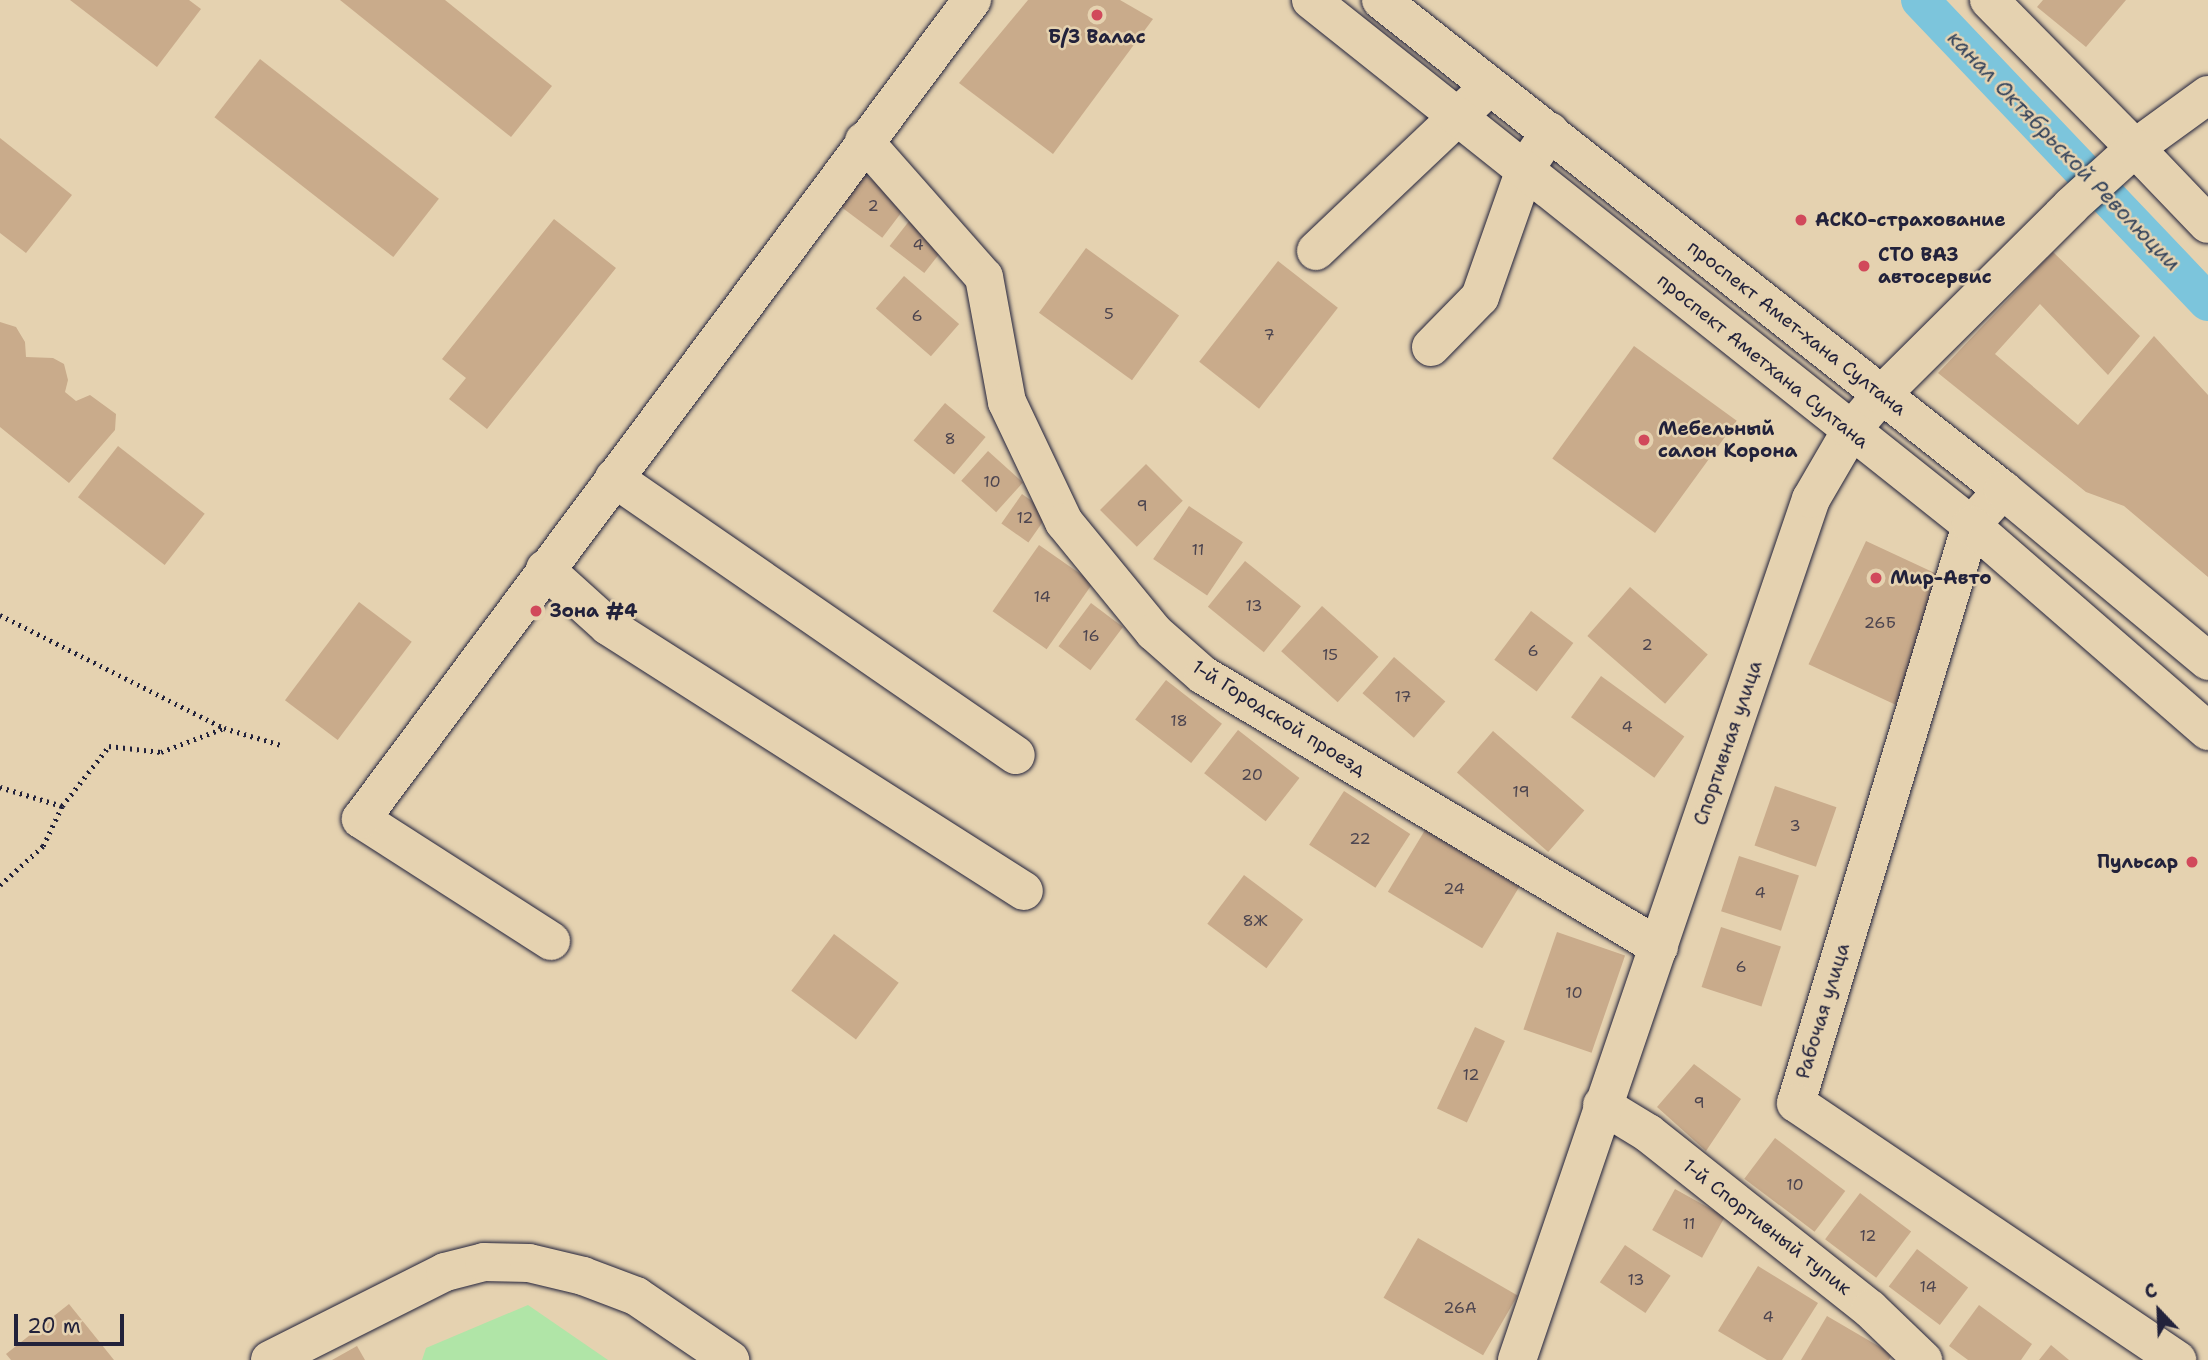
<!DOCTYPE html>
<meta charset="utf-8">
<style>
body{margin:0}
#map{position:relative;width:2208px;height:1360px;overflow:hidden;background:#e5d2b0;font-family:"Shantell Sans",sans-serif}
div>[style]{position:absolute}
.green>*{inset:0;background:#b0e5a7}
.canal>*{height:38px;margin:-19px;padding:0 19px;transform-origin:19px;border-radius:19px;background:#7cc5dc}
.building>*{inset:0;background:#c9ab8b;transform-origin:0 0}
.path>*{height:4.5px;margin-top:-2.25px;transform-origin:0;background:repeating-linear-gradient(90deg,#22223b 0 2px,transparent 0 7px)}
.roads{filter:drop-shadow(0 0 2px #22223b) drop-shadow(0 0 2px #22223b)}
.street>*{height:38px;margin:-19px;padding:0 19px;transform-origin:19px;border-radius:19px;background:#e5d2b0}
.secondary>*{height:38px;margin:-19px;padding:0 19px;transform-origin:19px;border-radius:19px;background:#e5d2b0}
.primary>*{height:38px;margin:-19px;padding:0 19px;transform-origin:19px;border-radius:19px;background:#e5d2b0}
.dots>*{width:19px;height:19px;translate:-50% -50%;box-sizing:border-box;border:4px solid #e5d2b0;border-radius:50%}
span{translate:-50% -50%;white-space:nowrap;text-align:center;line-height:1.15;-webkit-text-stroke:5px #e5d2b0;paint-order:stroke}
.number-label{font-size:16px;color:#4c444f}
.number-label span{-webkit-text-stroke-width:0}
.poi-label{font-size:19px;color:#22223b;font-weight:700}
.left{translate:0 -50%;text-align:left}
.right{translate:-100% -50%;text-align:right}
.street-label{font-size:19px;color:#22223b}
.water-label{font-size:21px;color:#34435b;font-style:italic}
.north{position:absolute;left:2124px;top:1276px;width:70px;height:70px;-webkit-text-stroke:5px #e5d2b0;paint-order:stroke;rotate:337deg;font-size:19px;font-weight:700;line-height:28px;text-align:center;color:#22223b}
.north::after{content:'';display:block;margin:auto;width:24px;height:32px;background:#22223b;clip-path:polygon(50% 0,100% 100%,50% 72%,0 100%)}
.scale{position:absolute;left:14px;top:1314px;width:110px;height:32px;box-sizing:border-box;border:4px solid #22223b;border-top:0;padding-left:9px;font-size:21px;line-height:24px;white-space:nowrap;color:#22223b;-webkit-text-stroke:5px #e5d2b0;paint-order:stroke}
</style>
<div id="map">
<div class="green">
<div style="clip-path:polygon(528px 1305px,608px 1360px,422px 1360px,426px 1348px)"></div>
</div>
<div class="canal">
<div style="left:1920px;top:0;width:417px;rotate:46.4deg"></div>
</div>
<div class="building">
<div style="clip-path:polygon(70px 0,189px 0,201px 9px,157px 67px)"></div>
<div style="clip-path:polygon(340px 0,445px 0,552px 86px,511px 137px)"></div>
<div style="clip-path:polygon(1028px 0,1120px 0,1153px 19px,1053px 154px,959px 83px)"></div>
<div style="clip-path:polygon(2043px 0,2126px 0,2086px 47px,2037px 7px)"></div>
<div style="left:260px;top:59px;width:227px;height:74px;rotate:38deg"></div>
<div style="clip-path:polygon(0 138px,72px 195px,26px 253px,0 233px)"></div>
<div style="left:864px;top:174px;width:53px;height:40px;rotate:37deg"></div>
<div style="left:913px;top:216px;width:44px;height:38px;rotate:38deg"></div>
<div style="clip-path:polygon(554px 219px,616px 268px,487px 429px,449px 399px,466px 378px,442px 359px)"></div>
<div style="left:1086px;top:248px;width:115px;height:80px;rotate:36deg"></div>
<div style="clip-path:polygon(2053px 252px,2140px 336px,2108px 375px,2040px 304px,1995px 354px,2078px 425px,2154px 336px,2208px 395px,2208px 577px,2124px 506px,2086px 492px,1938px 373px)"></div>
<div style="left:1278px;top:261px;width:76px;height:128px;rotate:38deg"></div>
<div style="left:904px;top:276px;width:73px;height:43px;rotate:41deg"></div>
<div style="clip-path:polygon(0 322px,16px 327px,25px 342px,26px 357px,53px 358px,64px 364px,68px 380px,65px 392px,76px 401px,90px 395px,116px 414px,115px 430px,69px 483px,0 427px)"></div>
<div style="left:1634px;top:346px;width:127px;height:139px;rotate:36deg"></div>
<div style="left:945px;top:403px;width:53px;height:49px;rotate:40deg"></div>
<div style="left:118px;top:446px;width:110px;height:65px;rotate:38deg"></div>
<div style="left:988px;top:451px;width:47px;height:40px;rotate:42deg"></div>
<div style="left:1146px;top:464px;width:52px;height:65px;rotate:45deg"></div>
<div style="left:1022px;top:494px;width:33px;height:36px;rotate:35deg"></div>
<div style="left:1189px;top:506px;width:65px;height:64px;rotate:34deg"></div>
<div style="left:1866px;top:541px;width:96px;height:136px;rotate:25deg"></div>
<div style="left:1039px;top:545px;width:66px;height:81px;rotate:35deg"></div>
<div style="left:1245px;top:561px;width:72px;height:59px;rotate:39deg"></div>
<div style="left:1630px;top:587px;width:103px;height:65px;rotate:41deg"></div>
<div style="left:359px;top:602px;width:66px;height:123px;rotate:37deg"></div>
<div style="left:1091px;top:603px;width:40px;height:54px;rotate:37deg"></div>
<div style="left:1322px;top:606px;width:76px;height:61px;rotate:42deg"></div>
<div style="left:1531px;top:611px;width:53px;height:61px;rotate:37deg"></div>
<div style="left:1394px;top:657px;width:68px;height:48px;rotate:41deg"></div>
<div style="left:1601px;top:676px;width:103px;height:51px;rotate:36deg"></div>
<div style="left:1166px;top:680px;width:71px;height:50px;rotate:38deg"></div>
<div style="left:1238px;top:730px;width:78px;height:55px;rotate:38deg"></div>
<div style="left:1493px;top:731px;width:121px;height:55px;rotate:41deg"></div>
<div style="left:1775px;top:786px;width:65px;height:63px;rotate:19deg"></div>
<div style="left:1344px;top:791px;width:79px;height:64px;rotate:33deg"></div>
<div style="left:1425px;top:830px;width:110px;height:72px;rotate:31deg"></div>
<div style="left:1739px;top:856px;width:63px;height:58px;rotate:18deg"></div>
<div style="left:1244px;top:875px;width:74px;height:61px;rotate:37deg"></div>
<div style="left:1721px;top:927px;width:63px;height:63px;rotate:18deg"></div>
<div style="left:1557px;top:932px;width:72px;height:103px;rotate:19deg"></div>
<div style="left:834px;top:934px;width:81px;height:71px;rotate:37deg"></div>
<div style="left:1475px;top:1027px;width:33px;height:90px;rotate:25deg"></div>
<div style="clip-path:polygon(1694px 1064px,1741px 1099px,1706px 1151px,1657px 1107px)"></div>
<div style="left:1775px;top:1138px;width:88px;height:51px;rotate:37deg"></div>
<div style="left:1675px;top:1189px;width:57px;height:47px;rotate:29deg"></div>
<div style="left:1860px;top:1193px;width:64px;height:58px;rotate:37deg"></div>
<div style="left:1418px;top:1238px;width:115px;height:69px;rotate:30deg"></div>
<div style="left:1625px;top:1245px;width:55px;height:45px;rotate:34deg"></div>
<div style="left:1917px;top:1249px;width:64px;height:47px;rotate:37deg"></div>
<div style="clip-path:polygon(1758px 1266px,1818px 1303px,1782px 1360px,1767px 1360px,1718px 1331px)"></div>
<div style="clip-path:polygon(69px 1304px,114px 1360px,11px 1360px,6px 1354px)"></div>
<div style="clip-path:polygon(1979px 1305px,2032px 1344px,2021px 1360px,1968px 1360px,1949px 1346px)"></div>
<div style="clip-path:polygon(1827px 1316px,1892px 1354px,1889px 1360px,1801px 1360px)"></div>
<div style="clip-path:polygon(2051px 1345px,2069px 1360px,2039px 1360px)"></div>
<div style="clip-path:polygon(357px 1346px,365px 1360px,332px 1360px)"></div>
</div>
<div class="path">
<div style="left:0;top:615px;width:251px;rotate:26.8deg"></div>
<div style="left:0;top:787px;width:65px;rotate:17deg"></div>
<div style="left:62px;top:806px;width:76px;rotate:-51.9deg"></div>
<div style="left:109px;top:746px;width:52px;rotate:6.6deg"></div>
<div style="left:161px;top:752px;width:67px;rotate:-20.9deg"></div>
<div style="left:224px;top:728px;width:59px;rotate:16.6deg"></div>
<div style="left:0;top:885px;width:58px;rotate:-42.2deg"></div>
<div style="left:43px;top:846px;width:44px;rotate:-64.6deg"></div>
</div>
<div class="roads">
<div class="street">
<div style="left:1989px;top:0;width:208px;rotate:45.4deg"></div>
<div style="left:864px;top:141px;width:181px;rotate:48.6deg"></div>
<div style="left:984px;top:277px;width:127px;rotate:79.6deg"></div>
<div style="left:1007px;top:402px;width:133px;rotate:64.6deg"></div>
<div style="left:1064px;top:522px;width:142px;rotate:50.7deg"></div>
<div style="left:1154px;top:632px;width:65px;rotate:41.3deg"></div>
<div style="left:1203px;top:675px;width:531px;rotate:30.82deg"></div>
<div style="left:1316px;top:251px;width:238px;rotate:-43.5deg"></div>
<div style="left:1431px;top:347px;width:70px;rotate:-45.6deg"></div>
<div style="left:1480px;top:297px;width:136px;rotate:-70.6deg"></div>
<div style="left:1525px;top:169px;width:45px;rotate:-56deg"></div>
<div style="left:614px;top:478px;width:488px;rotate:34.6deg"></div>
<div style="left:2003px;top:490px;width:47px;rotate:132.4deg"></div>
<div style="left:1971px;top:525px;width:604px;rotate:106.84deg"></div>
<div style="left:1796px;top:1103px;width:460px;rotate:34deg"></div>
<div style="left:545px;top:569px;width:85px;rotate:42.1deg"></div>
<div style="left:608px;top:626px;width:493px;rotate:32.5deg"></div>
<div style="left:551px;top:941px;width:226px;rotate:-147.3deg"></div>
<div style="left:361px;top:819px;width:1022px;rotate:-53.28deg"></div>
<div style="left:1602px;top:1105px;width:54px;rotate:31.3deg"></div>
<div style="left:1648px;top:1133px;width:283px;rotate:38.4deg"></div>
<div style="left:1870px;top:1309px;width:74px;rotate:43.9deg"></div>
<div style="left:270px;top:1360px;width:196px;rotate:-26.7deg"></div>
<div style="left:445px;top:1272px;width:40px;rotate:-14.4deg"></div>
<div style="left:484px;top:1262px;width:45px;rotate:1.3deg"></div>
<div style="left:529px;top:1263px;width:56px;rotate:13.5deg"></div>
<div style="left:583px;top:1276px;width:57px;rotate:20.7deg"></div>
<div style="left:636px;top:1296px;width:114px;rotate:34.2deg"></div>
<div style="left:1517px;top:1360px;width:910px;rotate:-71.15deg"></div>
<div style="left:1811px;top:499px;width:78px;rotate:-59.8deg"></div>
<div style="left:1850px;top:432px;width:48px;rotate:-50deg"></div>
<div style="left:1881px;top:395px;width:268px;rotate:-44.8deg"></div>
<div style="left:2071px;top:206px;width:86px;rotate:-42.2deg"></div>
<div style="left:2135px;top:148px;width:90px;rotate:-36deg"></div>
</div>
<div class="secondary">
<div style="left:2135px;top:148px;width:105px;rotate:46.2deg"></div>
</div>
<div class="primary">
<div style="left:1311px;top:0;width:843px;rotate:38.5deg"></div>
<div style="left:1971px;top:525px;width:314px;rotate:41deg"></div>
<div style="left:1381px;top:0;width:792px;rotate:38.23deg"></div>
<div style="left:2003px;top:490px;width:267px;rotate:39.8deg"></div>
</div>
</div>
<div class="dots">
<div style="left:1097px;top:15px;background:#d1495b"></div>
<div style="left:1801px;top:220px;background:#d1495b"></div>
<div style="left:1864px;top:266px;background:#d1495b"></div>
<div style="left:1644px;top:440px;background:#d1495b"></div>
<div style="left:1876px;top:578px;background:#d1495b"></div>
<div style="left:536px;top:611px;background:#d1495b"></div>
<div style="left:2192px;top:862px;background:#d1495b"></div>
</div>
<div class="number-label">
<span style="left:873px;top:206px">2</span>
<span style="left:918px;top:245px">4</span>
<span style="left:1109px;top:314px">5</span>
<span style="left:917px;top:316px">6</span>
<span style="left:1269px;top:335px">7</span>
<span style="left:950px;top:439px">8</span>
<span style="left:992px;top:482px">10</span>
<span style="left:1142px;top:506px">9</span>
<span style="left:1025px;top:518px">12</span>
<span style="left:1198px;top:550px">11</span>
<span style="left:1042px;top:597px">14</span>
<span style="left:1254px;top:606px">13</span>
<span style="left:1880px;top:623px">26Б</span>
<span style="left:1091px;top:636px">16</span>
<span style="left:1647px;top:645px">2</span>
<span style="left:1533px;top:651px">6</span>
<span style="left:1330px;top:655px">15</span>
<span style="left:1403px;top:697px">17</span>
<span style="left:1179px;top:721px">18</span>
<span style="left:1627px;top:727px">4</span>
<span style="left:1252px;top:775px">20</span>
<span style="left:1521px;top:792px">19</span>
<span style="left:1795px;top:826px">3</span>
<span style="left:1360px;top:839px">22</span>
<span style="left:1454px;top:889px">24</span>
<span style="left:1760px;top:893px">4</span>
<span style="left:1255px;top:921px">8Ж</span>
<span style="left:1741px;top:967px">6</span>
<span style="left:1574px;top:993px">10</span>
<span style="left:1471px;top:1075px">12</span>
<span style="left:1699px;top:1103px">9</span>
<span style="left:1795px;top:1185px">10</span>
<span style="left:1689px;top:1224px">11</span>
<span style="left:1868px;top:1236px">12</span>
<span style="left:1636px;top:1280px">13</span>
<span style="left:1928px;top:1287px">14</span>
<span style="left:1460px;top:1308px">26А</span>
<span style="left:1768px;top:1317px">4</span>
</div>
<div class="poi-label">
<span style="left:1097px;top:37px">Б/З Валас</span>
<span class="left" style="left:1815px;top:220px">АСКО-страхование</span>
<span class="left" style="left:1878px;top:266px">СТО ВАЗ<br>автосервис</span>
<span class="left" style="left:1658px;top:440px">Мебельный<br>салон Корона</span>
<span class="left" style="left:1890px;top:578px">Мир-Авто</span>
<span class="left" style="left:550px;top:611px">Зона #4</span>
<span class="right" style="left:2178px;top:862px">Пульсар</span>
</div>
<div class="street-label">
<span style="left:1797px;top:328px;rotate:38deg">проспект Амет-хана Султана</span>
<span style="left:1763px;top:361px;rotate:39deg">проспект Аметхана Султана</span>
<span style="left:1279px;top:718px;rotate:32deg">1-й Городской проезд</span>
<span style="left:1728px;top:743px;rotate:-71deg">Спортивная улица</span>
<span style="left:1823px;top:1011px;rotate:-73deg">Рабочая улица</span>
<span style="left:1767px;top:1227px;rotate:38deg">1-й Спортивный тупик</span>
</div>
<div class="water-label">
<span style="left:2064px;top:151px;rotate:46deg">канал Октябрьской Революции</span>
</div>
<div class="north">С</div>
<div class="scale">20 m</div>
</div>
